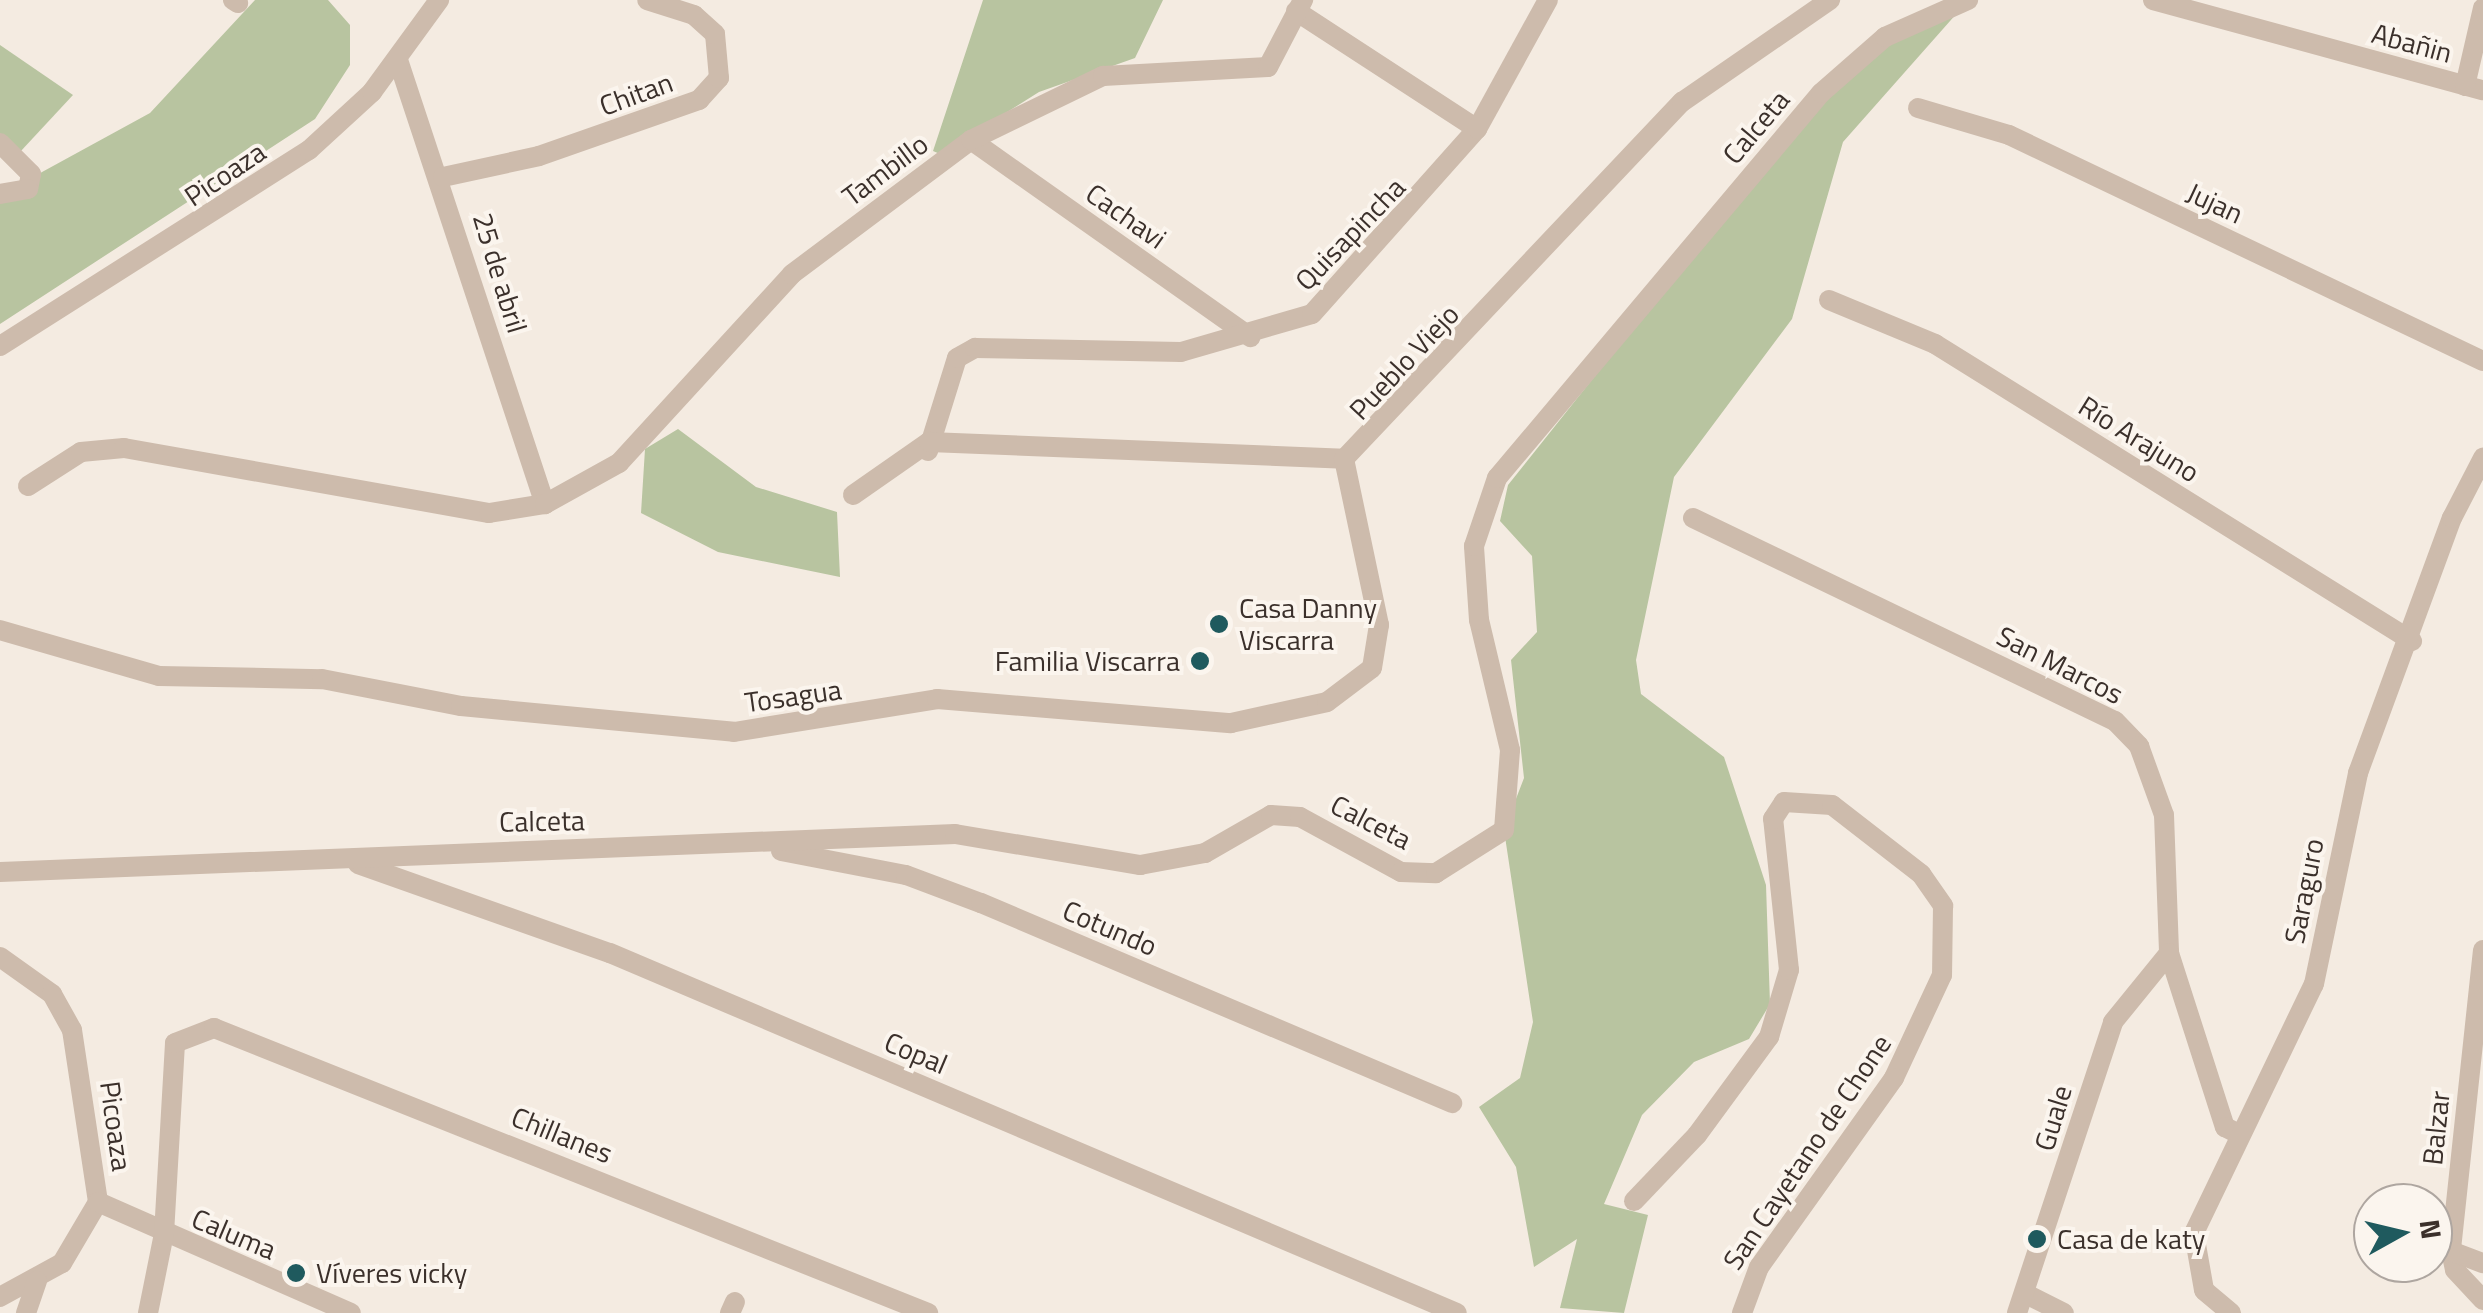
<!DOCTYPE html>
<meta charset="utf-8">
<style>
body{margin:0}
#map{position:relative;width:2483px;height:1313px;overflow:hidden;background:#f4ebe1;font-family:"Titillium Web",sans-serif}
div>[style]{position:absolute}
.green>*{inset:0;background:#b8c4a0}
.minor>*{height:20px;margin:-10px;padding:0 10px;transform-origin:10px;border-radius:10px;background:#cdbbac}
.dots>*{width:28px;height:28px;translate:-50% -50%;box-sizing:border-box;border:5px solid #fbf5ee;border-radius:50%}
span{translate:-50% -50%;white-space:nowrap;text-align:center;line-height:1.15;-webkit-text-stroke:8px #fbf5ee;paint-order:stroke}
.street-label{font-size:28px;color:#3b302b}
.poi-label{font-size:28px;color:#3b302b}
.left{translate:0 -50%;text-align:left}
.right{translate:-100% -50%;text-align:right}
.north{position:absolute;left:2353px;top:1183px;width:100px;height:100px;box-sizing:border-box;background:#fbf5ee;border:2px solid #aea6a0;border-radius:50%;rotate:82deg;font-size:28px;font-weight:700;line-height:40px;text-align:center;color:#3b302b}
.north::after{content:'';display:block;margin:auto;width:35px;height:45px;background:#1f5a5e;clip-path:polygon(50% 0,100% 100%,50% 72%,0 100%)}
</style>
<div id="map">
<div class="green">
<div style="clip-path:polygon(255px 0,328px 0,350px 25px,350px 65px,315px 119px,0 324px,0 195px,150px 113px)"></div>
<div style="clip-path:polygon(983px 0,1163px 0,1135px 58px,1039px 92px,940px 154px,933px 151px)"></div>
<div style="clip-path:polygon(1958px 12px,1843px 142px,1792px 319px,1674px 477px,1636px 660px,1641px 694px,1724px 757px,1766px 885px,1770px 1004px,1749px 1039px,1694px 1062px,1642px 1115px,1604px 1204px,1648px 1215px,1624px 1313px,1560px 1308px,1577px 1239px,1534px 1267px,1516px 1167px,1479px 1107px,1520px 1078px,1533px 1022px,1504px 830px,1524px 778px,1511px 660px,1537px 632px,1532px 556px,1500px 521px,1508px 485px,1794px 126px,1882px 42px)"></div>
<div style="clip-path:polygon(0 45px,73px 95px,20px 152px,0 136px)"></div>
<div style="clip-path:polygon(678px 429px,756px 487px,837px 512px,840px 577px,718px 552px,641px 513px,645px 449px)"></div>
</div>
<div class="minor">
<div style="left:233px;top:0;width:6px;rotate:31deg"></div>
<div style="left:2153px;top:0;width:342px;rotate:15.3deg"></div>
<div style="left:1296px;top:11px;width:216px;rotate:33.1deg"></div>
<div style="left:398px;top:60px;width:468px;rotate:71.7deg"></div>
<div style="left:2465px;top:86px;width:80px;rotate:-77deg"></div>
<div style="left:1918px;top:108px;width:95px;rotate:16.5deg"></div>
<div style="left:2009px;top:135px;width:525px;rotate:25.49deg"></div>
<div style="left:971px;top:140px;width:342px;rotate:35.2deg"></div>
<div style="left:0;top:143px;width:44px;rotate:45deg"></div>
<div style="left:31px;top:174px;width:15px;rotate:101deg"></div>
<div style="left:28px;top:189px;width:28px;rotate:170deg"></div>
<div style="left:443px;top:177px;width:98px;rotate:-12.3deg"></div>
<div style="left:539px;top:156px;width:170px;rotate:-19.3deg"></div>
<div style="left:699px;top:100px;width:30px;rotate:-48deg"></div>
<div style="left:719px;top:78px;width:44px;rotate:-95.2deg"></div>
<div style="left:715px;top:34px;width:28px;rotate:-138deg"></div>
<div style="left:694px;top:15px;width:49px;rotate:-162.3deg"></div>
<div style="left:1829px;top:300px;width:115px;rotate:22.5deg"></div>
<div style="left:1935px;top:344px;width:562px;rotate:31.91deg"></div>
<div style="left:0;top:346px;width:366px;rotate:-32.4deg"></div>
<div style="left:309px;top:150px;width:86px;rotate:-42.6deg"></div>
<div style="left:372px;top:92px;width:114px;rotate:-53.9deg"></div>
<div style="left:928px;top:451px;width:97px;rotate:-72.7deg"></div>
<div style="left:957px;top:358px;width:21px;rotate:-29deg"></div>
<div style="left:975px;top:348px;width:206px;rotate:1.1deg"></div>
<div style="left:1181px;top:352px;width:136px;rotate:-16.2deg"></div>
<div style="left:1312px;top:314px;width:248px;rotate:-48.3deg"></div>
<div style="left:1477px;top:129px;width:147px;rotate:-61.2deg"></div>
<div style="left:28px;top:486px;width:63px;rotate:-32.7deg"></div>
<div style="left:81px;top:452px;width:43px;rotate:-5.3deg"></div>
<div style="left:124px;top:448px;width:371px;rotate:10.1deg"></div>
<div style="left:489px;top:513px;width:57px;rotate:-9.1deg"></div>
<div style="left:545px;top:504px;width:85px;rotate:-29deg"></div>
<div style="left:619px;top:463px;width:256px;rotate:-47.5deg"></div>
<div style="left:792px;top:274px;width:224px;rotate:-36.8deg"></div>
<div style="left:971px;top:140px;width:147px;rotate:-25.9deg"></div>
<div style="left:1103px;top:76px;width:165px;rotate:-3.1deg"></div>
<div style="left:1268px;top:67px;width:76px;rotate:-62.4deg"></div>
<div style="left:853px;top:495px;width:93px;rotate:-34.9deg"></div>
<div style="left:929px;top:442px;width:415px;rotate:2.3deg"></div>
<div style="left:1344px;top:459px;width:492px;rotate:-46.6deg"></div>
<div style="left:1682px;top:102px;width:180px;rotate:-34.6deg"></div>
<div style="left:1693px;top:518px;width:468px;rotate:25.7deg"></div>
<div style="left:2115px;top:721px;width:35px;rotate:46deg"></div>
<div style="left:2139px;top:746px;width:73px;rotate:70.1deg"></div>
<div style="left:2164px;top:815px;width:138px;rotate:87.9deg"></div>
<div style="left:2169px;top:953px;width:183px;rotate:72.2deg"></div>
<div style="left:2225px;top:1127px;width:11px;rotate:27deg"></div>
<div style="left:0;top:630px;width:166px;rotate:16.1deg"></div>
<div style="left:159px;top:676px;width:163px;rotate:1.1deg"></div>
<div style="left:322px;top:679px;width:142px;rotate:11deg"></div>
<div style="left:461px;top:706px;width:274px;rotate:5.4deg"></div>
<div style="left:734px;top:732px;width:206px;rotate:-9.2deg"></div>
<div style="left:937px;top:699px;width:295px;rotate:4.7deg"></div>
<div style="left:1231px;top:723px;width:98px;rotate:-12.3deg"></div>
<div style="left:1327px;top:702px;width:56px;rotate:-37.1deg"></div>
<div style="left:1372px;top:668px;width:44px;rotate:-80.8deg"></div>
<div style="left:1379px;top:625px;width:170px;rotate:-101.9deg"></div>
<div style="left:781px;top:851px;width:127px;rotate:10.9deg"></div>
<div style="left:906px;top:875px;width:80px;rotate:20.5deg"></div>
<div style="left:981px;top:903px;width:512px;rotate:23.01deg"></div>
<div style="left:358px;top:864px;width:267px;rotate:19.5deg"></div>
<div style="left:610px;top:953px;width:920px;rotate:23.03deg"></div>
<div style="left:0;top:872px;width:956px;rotate:-2.28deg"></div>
<div style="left:955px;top:834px;width:188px;rotate:9.5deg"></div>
<div style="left:1140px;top:865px;width:66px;rotate:-10.5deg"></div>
<div style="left:1205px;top:853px;width:76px;rotate:-29.9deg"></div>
<div style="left:1271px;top:815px;width:29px;rotate:4deg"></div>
<div style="left:1300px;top:817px;width:115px;rotate:28.6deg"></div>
<div style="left:1401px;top:872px;width:35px;rotate:2deg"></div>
<div style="left:1436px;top:873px;width:80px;rotate:-32.3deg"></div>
<div style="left:1504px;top:830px;width:80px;rotate:-85.7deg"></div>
<div style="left:1510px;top:750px;width:134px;rotate:-103.4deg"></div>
<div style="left:1479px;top:620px;width:74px;rotate:-93.9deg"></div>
<div style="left:1474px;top:546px;width:72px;rotate:-71.3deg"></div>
<div style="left:1497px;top:478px;width:503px;rotate:-49.92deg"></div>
<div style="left:1821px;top:93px;width:85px;rotate:-41.2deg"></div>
<div style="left:1885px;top:37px;width:91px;rotate:-24deg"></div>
<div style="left:2483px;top:950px;width:303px;rotate:96.1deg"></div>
<div style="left:2451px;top:1251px;width:19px;rotate:78deg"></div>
<div style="left:2455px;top:1270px;width:41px;rotate:47deg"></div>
<div style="left:0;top:957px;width:64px;rotate:35.4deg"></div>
<div style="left:52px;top:994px;width:41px;rotate:60.9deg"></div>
<div style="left:72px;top:1030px;width:174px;rotate:81.4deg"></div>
<div style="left:98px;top:1202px;width:71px;rotate:120.5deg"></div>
<div style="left:62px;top:1263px;width:71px;rotate:151.3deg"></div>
<div style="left:1634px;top:1201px;width:91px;rotate:-46.3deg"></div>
<div style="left:1697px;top:1135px;width:122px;rotate:-53.7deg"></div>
<div style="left:1769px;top:1037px;width:70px;rotate:-73.4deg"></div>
<div style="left:1789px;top:970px;width:152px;rotate:-96deg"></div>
<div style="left:1773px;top:819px;width:20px;rotate:-57deg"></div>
<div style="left:1784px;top:802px;width:48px;rotate:3.6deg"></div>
<div style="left:1832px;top:805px;width:113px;rotate:37.8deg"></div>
<div style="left:1921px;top:874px;width:39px;rotate:55deg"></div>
<div style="left:1943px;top:906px;width:69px;rotate:90.8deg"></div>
<div style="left:1942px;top:975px;width:114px;rotate:115deg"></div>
<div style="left:1894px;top:1078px;width:232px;rotate:125.5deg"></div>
<div style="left:1759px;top:1267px;width:49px;rotate:110.3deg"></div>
<div style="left:98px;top:1202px;width:276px;rotate:23.7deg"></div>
<div style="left:2451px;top:1251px;width:34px;rotate:21deg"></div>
<div style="left:2028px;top:1295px;width:40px;rotate:26.6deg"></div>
<div style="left:26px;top:1313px;width:34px;rotate:-71deg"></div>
<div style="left:148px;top:1313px;width:81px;rotate:-78.6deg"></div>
<div style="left:164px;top:1234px;width:191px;rotate:-86.7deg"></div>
<div style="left:175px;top:1043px;width:42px;rotate:-21deg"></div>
<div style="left:214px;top:1028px;width:769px;rotate:21.76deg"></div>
<div style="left:730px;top:1313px;width:12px;rotate:-66deg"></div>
<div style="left:2017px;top:1313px;width:306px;rotate:-71.7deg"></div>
<div style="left:2113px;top:1022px;width:89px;rotate:-50.9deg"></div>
<div style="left:2231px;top:1313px;width:35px;rotate:-140deg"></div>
<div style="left:2204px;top:1290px;width:58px;rotate:-100deg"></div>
<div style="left:2194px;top:1233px;width:276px;rotate:-64.3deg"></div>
<div style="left:2314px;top:984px;width:216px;rotate:-78.2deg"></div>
<div style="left:2358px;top:773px;width:272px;rotate:-69.8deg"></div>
<div style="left:2452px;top:518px;width:68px;rotate:-62.7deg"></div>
</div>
<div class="dots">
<div style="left:1219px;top:624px;background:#1f5a5e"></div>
<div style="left:1200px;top:661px;background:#1f5a5e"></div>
<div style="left:2037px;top:1239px;background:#1f5a5e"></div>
<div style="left:296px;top:1273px;background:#1f5a5e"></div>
</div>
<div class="street-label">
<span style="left:2412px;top:43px;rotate:15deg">Abañin</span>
<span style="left:636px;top:94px;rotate:-20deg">Chitan</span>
<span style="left:1756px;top:127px;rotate:-50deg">Calceta</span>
<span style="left:885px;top:170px;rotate:-37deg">Tambillo</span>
<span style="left:225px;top:174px;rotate:-34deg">Picoaza</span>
<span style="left:2215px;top:203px;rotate:25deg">Jujan</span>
<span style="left:1126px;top:216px;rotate:35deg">Cachavi</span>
<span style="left:1350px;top:234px;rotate:-46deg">Quisapincha</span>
<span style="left:500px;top:273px;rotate:73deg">25 de abril</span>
<span style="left:1404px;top:362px;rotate:-47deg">Pueblo Viejo</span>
<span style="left:2139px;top:439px;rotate:32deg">Río Arajuno</span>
<span style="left:2060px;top:665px;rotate:27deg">San Marcos</span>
<span style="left:793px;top:696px;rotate:-8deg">Tosagua</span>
<span style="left:542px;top:821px;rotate:-1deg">Calceta</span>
<span style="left:1371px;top:822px;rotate:27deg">Calceta</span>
<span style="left:2304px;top:891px;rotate:-79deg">Saraguro</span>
<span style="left:1110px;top:928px;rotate:23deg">Cotundo</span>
<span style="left:916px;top:1053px;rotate:23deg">Copal</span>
<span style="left:2053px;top:1118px;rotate:-73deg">Guale</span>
<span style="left:116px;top:1126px;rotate:82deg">Picoaza</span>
<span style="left:2436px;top:1128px;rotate:-84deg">Balzar</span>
<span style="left:562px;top:1135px;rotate:22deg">Chillanes</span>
<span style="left:1807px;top:1152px;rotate:-56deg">San Cayetano de Chone</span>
<span style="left:234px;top:1234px;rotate:23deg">Caluma</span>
</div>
<div class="poi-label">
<span class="left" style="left:1239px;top:624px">Casa Danny<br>Viscarra</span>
<span class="right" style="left:1180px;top:661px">Familia Viscarra</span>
<span class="left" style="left:2057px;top:1239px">Casa de katy</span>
<span class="left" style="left:316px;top:1273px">Víveres vicky</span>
</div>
<div class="north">N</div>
</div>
